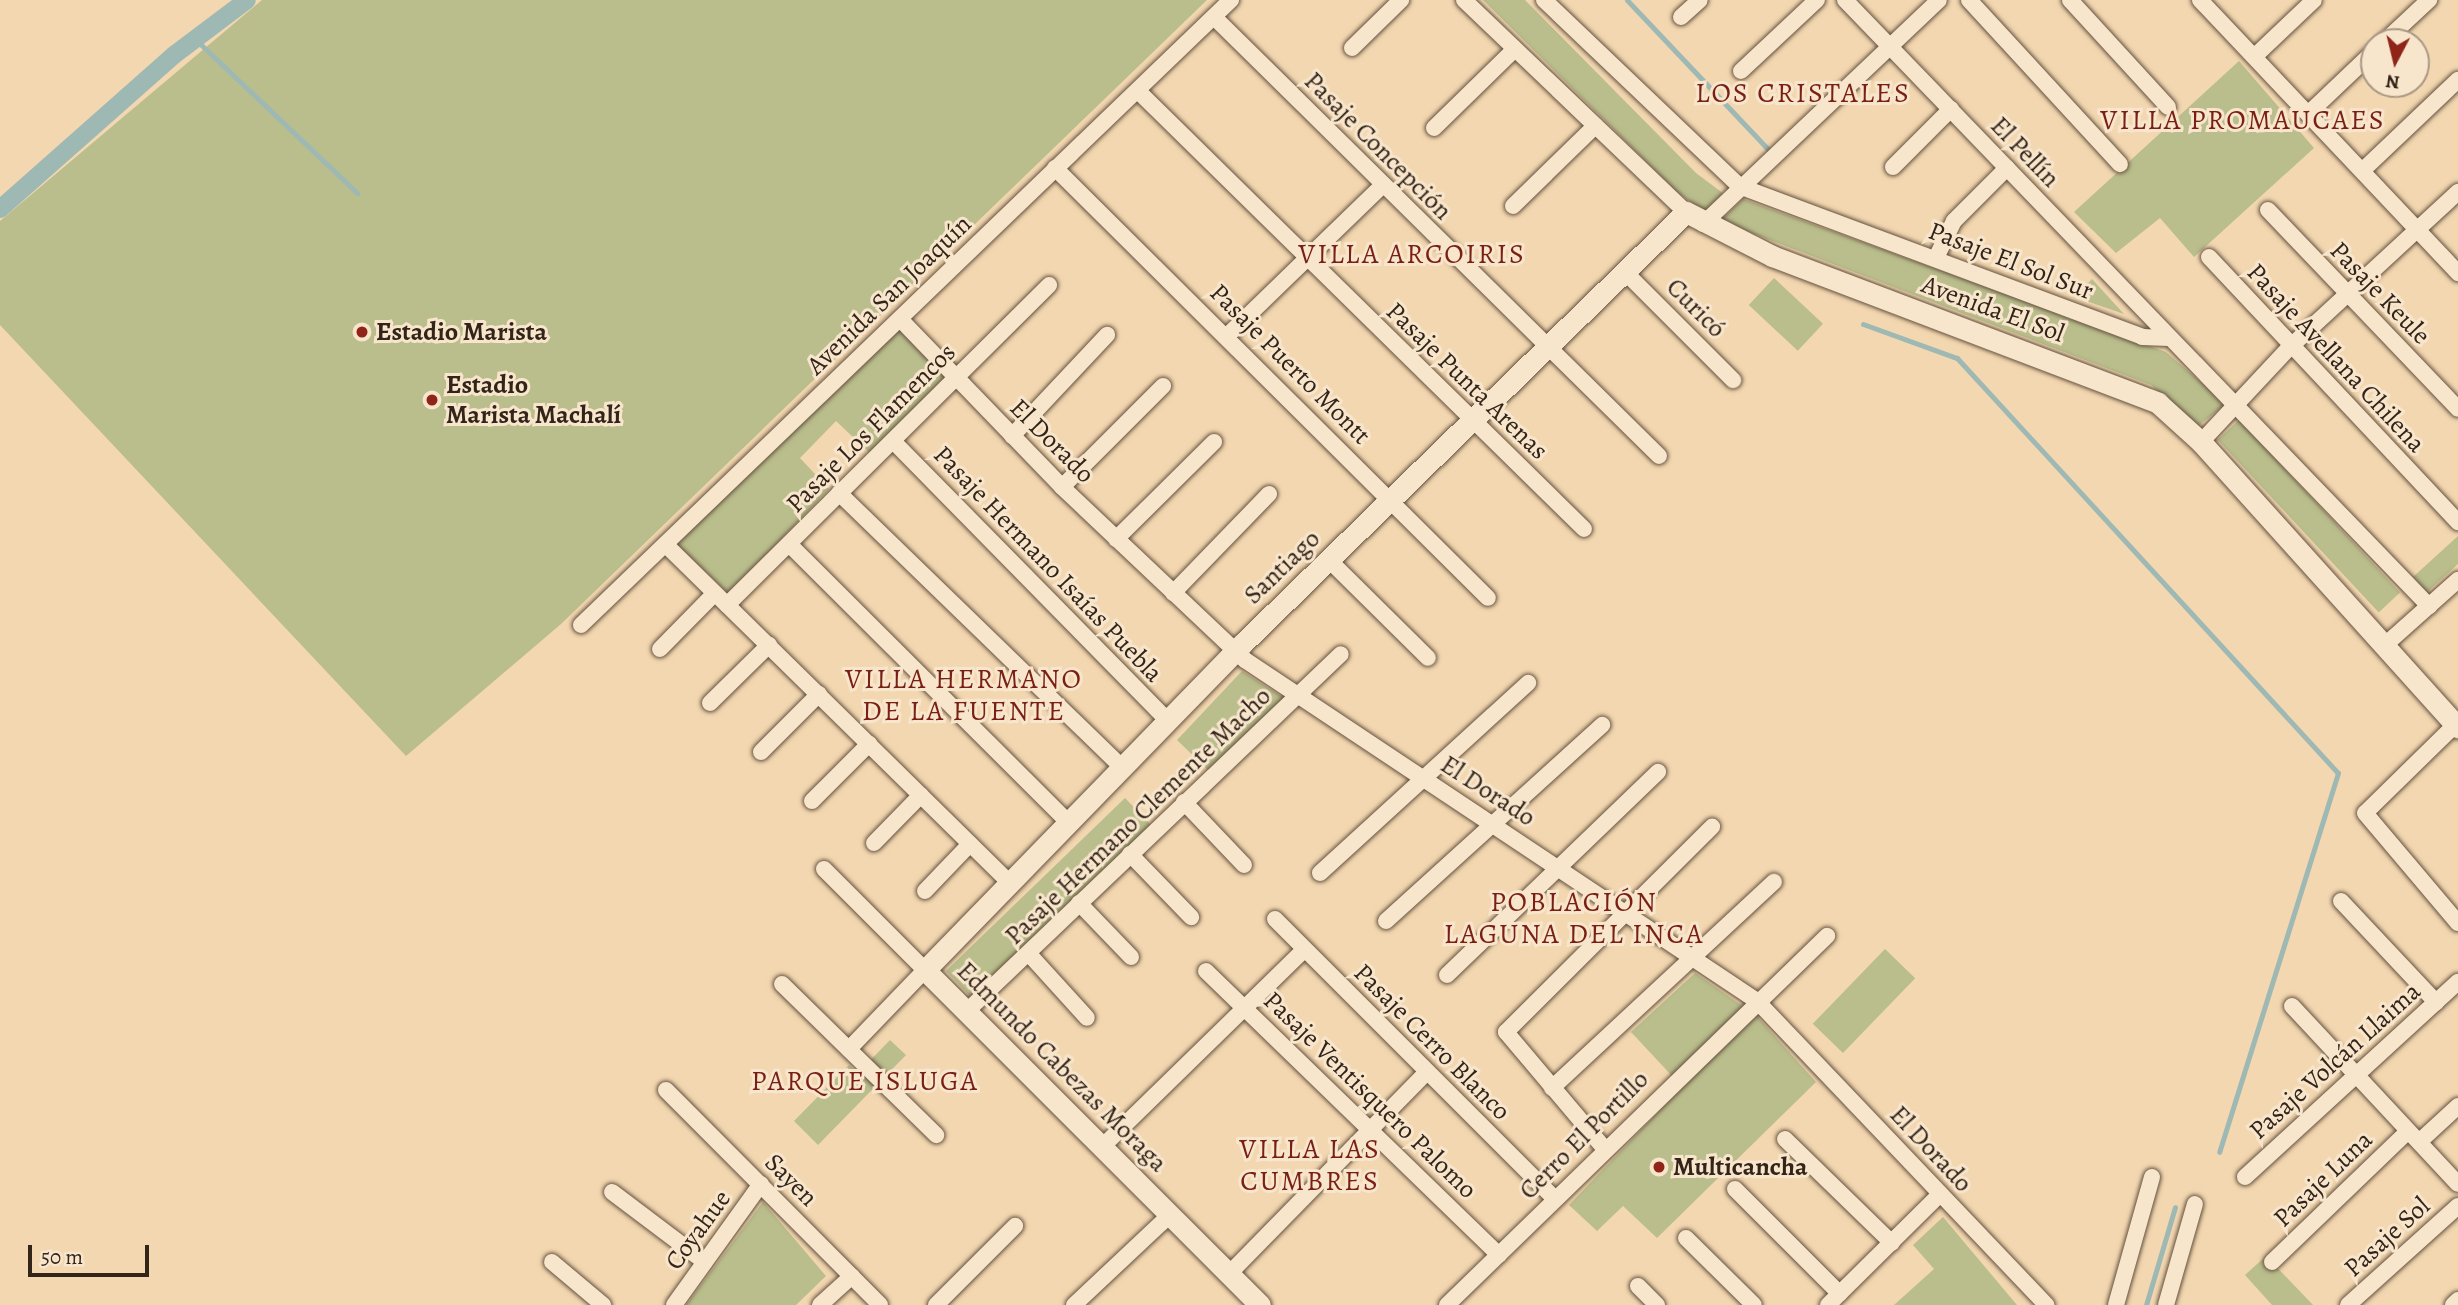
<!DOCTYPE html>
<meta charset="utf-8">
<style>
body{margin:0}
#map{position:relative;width:2458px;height:1305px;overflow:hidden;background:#f3d7b0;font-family:Alegreya,serif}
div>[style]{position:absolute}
.green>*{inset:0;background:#babe8c;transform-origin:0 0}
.stream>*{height:5px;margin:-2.5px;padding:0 2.5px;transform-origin:2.5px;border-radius:2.5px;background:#9eb8b4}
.canal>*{height:18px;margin:-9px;padding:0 9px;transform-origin:9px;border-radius:9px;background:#9eb8b4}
.roads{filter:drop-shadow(0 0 2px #63513f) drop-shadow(0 0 2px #63513f)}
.minor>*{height:16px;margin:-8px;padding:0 8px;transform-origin:8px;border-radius:8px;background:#f7e5cc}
.tertiary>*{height:21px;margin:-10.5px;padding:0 10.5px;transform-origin:10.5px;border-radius:10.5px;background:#f7e5cc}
.dots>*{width:19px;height:19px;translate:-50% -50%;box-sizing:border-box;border:4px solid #f7e5cc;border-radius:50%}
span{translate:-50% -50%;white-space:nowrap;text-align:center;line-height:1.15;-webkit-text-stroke:6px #f7e5cc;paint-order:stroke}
.street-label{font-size:26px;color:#332419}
.poi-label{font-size:26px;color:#332419;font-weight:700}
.left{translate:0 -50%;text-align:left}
.neighbourhood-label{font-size:28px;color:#7a1f14;letter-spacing:2px}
.north{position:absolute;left:2360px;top:28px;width:70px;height:70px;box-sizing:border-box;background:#f7e5cc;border:2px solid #a99884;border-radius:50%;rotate:187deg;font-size:19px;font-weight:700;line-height:28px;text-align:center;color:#332419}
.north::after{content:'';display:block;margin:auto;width:24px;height:32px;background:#8f2418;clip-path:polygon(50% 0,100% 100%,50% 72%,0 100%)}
.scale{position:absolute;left:28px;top:1245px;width:121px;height:32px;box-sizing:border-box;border:4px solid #332419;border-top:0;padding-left:9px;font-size:21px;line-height:24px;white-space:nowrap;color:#332419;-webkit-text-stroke:5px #f7e5cc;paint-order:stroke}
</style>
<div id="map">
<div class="green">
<div style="clip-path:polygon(262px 0,1207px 0,561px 624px,406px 756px,0 325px,0 221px)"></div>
<div style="clip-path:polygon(1483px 0,1525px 0,1696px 173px,1724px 194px,1705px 212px,1677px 192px)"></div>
<div style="clip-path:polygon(2239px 61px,2314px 148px,2194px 257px,2160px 218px,2116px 253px,2074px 212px)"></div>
<div style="clip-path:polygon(1743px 199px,2166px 352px,2226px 404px,2198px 426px,2151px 385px,1720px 221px)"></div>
<div style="left:1774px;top:278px;width:67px;height:37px;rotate:43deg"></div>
<div style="clip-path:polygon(2092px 279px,2124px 314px,2075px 297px)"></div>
<div style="clip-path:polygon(898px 329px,946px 378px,871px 454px,836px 421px,800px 458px,829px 489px,729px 594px,673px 541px)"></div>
<div style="left:2239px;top:420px;width:236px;height:29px;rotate:47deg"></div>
<div style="clip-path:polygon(2458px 536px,2458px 564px,2427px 592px,2413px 577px)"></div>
<div style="clip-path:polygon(1242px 671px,1290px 702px,1213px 775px,1177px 740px)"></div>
<div style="left:1125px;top:798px;width:42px;height:249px;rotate:46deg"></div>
<div style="left:1885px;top:949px;width:42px;height:104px;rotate:44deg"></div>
<div style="clip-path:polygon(1695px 973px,1744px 1007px,1673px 1077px,1631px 1032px)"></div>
<div style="clip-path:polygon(1754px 1013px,1816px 1082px,1657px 1238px,1623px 1206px,1597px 1231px,1569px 1205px)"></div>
<div style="clip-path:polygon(890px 1040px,906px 1055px,818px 1145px,794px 1121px,849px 1065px,858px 1073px)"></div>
<div style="clip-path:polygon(763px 1202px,826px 1276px,796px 1305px,686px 1305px)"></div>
<div style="clip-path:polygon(1943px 1217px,2017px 1305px,1894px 1305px,1934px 1269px,1913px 1245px)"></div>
<div style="clip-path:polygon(2266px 1256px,2313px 1305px,2272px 1305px,2245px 1275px)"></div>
</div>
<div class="stream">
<div style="left:1627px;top:0;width:205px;rotate:46.6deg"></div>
<div style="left:195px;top:39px;width:224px;rotate:43.5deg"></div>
<div style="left:1863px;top:324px;width:100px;rotate:19.9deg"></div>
<div style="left:1957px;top:358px;width:563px;rotate:47.45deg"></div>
<div style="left:2338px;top:773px;width:397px;rotate:107.4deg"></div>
<div style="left:2146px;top:1305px;width:102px;rotate:-73.5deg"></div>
</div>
<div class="canal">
<div style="left:0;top:209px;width:232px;rotate:-41.5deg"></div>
<div style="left:174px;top:55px;width:91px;rotate:-37deg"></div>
</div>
<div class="roads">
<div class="minor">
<div style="left:1464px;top:0;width:307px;rotate:43.7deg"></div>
<div style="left:1544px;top:0;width:269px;rotate:43.6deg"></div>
<div style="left:1739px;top:186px;width:430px;rotate:20.5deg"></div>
<div style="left:2142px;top:337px;width:27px;rotate:2deg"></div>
<div style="left:1845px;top:0;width:842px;rotate:46.06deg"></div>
<div style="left:1969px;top:0;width:223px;rotate:47.4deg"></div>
<div style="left:2070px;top:0;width:145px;rotate:47.5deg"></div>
<div style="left:2200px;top:0;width:376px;rotate:46.6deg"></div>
<div style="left:1214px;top:17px;width:625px;rotate:44.61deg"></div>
<div style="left:1681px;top:17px;width:25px;rotate:-42deg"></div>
<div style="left:2384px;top:42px;width:62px;rotate:-43deg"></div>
<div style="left:1352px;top:48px;width:69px;rotate:-44.4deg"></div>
<div style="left:2255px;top:56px;width:81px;rotate:-43.5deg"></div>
<div style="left:1741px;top:71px;width:104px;rotate:-43.1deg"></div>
<div style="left:1138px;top:91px;width:625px;rotate:44.48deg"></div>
<div style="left:2309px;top:113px;width:90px;rotate:-43.6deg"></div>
<div style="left:1434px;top:128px;width:113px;rotate:-44.3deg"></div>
<div style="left:1893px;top:167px;width:82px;rotate:-45deg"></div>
<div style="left:1055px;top:168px;width:610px;rotate:44.8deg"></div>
<div style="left:2363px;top:170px;width:131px;rotate:-43.5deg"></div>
<div style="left:1513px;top:206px;width:115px;rotate:-44.3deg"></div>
<div style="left:2268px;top:210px;width:275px;rotate:46.3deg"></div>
<div style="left:1703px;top:224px;width:325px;rotate:-43.5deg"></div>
<div style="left:2209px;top:257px;width:364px;rotate:46.8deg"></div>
<div style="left:1936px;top:258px;width:41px;rotate:-64.1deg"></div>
<div style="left:1954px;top:221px;width:75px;rotate:-45deg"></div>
<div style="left:1625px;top:272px;width:153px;rotate:45deg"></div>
<div style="left:900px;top:319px;width:233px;rotate:46deg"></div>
<div style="left:1062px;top:487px;width:252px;rotate:43.4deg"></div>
<div style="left:1245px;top:660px;width:615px;rotate:33.66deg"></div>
<div style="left:1757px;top:1001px;width:420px;rotate:46.4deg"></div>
<div style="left:1228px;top:335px;width:216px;rotate:-44.1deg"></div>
<div style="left:1012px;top:436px;width:139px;rotate:-46.8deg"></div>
<div style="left:893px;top:441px;width:392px;rotate:45.5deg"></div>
<div style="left:2201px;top:442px;width:130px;rotate:-46.9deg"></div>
<div style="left:2290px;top:347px;width:229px;rotate:-42.7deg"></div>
<div style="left:1062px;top:487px;width:143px;rotate:-45deg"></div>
<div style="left:839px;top:493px;width:394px;rotate:44.1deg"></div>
<div style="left:1116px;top:539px;width:138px;rotate:-44.7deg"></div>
<div style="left:789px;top:544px;width:395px;rotate:44.9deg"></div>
<div style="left:666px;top:545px;width:482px;rotate:44.5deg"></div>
<div style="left:1329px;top:560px;width:139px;rotate:44.7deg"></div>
<div style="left:1173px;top:593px;width:138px;rotate:-45.9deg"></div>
<div style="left:727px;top:605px;width:454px;rotate:-44.8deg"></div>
<div style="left:581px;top:625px;width:902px;rotate:-43.88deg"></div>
<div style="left:2385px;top:645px;width:98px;rotate:-41.7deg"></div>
<div style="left:660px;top:649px;width:78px;rotate:-45.5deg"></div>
<div style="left:710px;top:703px;width:83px;rotate:-44.5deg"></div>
<div style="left:2456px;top:724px;width:127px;rotate:135.6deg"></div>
<div style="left:2365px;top:813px;width:144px;rotate:49.8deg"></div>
<div style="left:761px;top:752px;width:82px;rotate:-45deg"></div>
<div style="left:812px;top:801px;width:81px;rotate:-45deg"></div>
<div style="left:1184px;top:802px;width:87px;rotate:46.4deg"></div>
<div style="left:874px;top:843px;width:67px;rotate:-45.6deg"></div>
<div style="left:1130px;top:854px;width:88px;rotate:45.9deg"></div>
<div style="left:824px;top:869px;width:143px;rotate:45deg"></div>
<div style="left:925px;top:970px;width:110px;rotate:133.9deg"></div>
<div style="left:1320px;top:873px;width:282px;rotate:-42.4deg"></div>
<div style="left:925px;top:891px;width:65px;rotate:-46.2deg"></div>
<div style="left:2341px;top:901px;width:139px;rotate:46.8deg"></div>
<div style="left:1079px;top:903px;width:75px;rotate:46.1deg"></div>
<div style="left:1275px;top:919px;width:396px;rotate:45deg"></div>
<div style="left:1386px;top:921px;width:292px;rotate:-42.2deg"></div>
<div style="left:1029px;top:954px;width:86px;rotate:47.8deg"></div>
<div style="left:1206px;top:971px;width:408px;rotate:44.1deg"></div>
<div style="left:1447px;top:975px;width:293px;rotate:-43.9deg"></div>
<div style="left:782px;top:984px;width:216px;rotate:44.4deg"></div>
<div style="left:2292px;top:1006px;width:243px;rotate:47deg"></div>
<div style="left:966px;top:1012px;width:518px;rotate:-43.67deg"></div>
<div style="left:1552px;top:1088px;width:303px;rotate:-42.9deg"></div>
<div style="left:666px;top:1090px;width:303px;rotate:45.1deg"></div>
<div style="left:1785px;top:1139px;width:149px;rotate:44.2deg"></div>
<div style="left:2419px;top:1142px;width:53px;rotate:-42.7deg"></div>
<div style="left:1102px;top:1147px;width:282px;rotate:-44.3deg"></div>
<div style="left:1604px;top:1148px;width:152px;rotate:-130.2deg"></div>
<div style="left:1506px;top:1032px;width:291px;rotate:-44.9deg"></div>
<div style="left:2245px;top:1177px;width:289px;rotate:-42.5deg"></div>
<div style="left:1735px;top:1189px;width:148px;rotate:45deg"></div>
<div style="left:612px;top:1192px;width:116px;rotate:37deg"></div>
<div style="left:1686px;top:1238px;width:95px;rotate:44.6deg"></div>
<div style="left:552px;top:1262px;width:67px;rotate:40.1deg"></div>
<div style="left:2272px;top:1262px;width:189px;rotate:-43.9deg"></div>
<div style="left:1229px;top:1274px;width:283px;rotate:-45.6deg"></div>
<div style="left:1638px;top:1286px;width:27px;rotate:45deg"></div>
<div style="left:674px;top:1305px;width:149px;rotate:-54.3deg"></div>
<div style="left:820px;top:1305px;width:43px;rotate:-42.2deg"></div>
<div style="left:936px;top:1305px;width:112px;rotate:-45deg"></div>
<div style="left:1074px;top:1305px;width:132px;rotate:-43.2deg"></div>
<div style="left:1447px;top:1305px;width:530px;rotate:-44.16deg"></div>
<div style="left:1828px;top:1305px;width:156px;rotate:-44.7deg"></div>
<div style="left:2116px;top:1305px;width:133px;rotate:-74.3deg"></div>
<div style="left:2166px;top:1305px;width:105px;rotate:-74deg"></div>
<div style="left:2348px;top:1305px;width:148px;rotate:-42deg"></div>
<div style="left:2453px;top:1305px;width:7px;rotate:-45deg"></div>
</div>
<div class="tertiary">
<div style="left:1260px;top:1305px;width:474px;rotate:-135deg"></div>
<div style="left:925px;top:970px;width:456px;rotate:-45.8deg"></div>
<div style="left:1243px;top:643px;width:618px;rotate:-44.21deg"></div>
<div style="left:1686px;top:212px;width:97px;rotate:27.1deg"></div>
<div style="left:1772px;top:256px;width:413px;rotate:20.8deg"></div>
<div style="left:2158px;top:403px;width:58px;rotate:42.2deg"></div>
<div style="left:2201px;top:442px;width:384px;rotate:48deg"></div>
</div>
</div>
<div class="dots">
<div style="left:362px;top:332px;background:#8f2418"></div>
<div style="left:432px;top:400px;background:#8f2418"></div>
<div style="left:1659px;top:1167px;background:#8f2418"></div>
</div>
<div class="street-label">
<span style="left:1378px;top:146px;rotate:45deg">Pasaje Concepción</span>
<span style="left:2025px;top:152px;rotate:46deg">El Pellín</span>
<span style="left:2011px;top:261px;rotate:21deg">Pasaje El Sol Sur</span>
<span style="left:2380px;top:293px;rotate:46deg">Pasaje Keule</span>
<span style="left:889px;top:295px;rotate:-44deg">Avenida San Joaquín</span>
<span style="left:1696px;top:308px;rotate:45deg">Curicó</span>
<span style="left:1993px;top:309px;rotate:20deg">Avenida El Sol</span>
<span style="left:2336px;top:358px;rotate:47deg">Pasaje Avellana Chilena</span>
<span style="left:1290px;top:364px;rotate:45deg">Pasaje Puerto Montt</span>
<span style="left:1467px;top:381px;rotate:44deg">Pasaje Punta Arenas</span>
<span style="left:871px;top:428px;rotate:-45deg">Pasaje Los Flamencos</span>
<span style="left:1052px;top:441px;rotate:45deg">El Dorado</span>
<span style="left:1048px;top:564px;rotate:46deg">Pasaje Hermano Isaías Puebla</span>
<span style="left:1282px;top:567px;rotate:-44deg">Santiago</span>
<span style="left:1488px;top:791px;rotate:33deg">El Dorado</span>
<span style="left:1138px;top:816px;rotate:-44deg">Pasaje Hermano Clemente Macho</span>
<span style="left:1432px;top:1042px;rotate:45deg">Pasaje Cerro Blanco</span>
<span style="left:2335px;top:1061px;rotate:-42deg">Pasaje Volcán Llaima</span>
<span style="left:1062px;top:1067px;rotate:45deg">Edmundo Cabezas Moraga</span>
<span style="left:1370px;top:1095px;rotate:44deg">Pasaje Ventisquero Palomo</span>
<span style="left:1584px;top:1135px;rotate:-45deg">Cerro El Portillo</span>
<span style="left:1931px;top:1149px;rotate:47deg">El Dorado</span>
<span style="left:2323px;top:1179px;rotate:-44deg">Pasaje Luna</span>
<span style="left:791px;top:1180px;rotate:45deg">Sayen</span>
<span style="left:698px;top:1230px;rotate:-54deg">Coyahue</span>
<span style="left:2387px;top:1237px;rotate:-42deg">Pasaje Sol</span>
</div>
<div class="poi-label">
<span class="left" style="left:376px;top:332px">Estadio Marista</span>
<span class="left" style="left:446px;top:400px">Estadio<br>Marista Machalí</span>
<span class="left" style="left:1673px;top:1167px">Multicancha</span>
</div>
<div class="neighbourhood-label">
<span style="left:1803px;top:93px">LOS CRISTALES</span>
<span style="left:2243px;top:120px">VILLA PROMAUCAES</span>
<span style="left:1412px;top:254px">VILLA ARCOIRIS</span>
<span style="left:964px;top:695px">VILLA HERMANO<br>DE LA FUENTE</span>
<span style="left:1574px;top:918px">POBLACIÓN<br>LAGUNA DEL INCA</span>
<span style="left:865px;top:1081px">PARQUE ISLUGA</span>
<span style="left:1310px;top:1165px">VILLA LAS<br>CUMBRES</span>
</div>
<div class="north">N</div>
<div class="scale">50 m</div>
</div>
